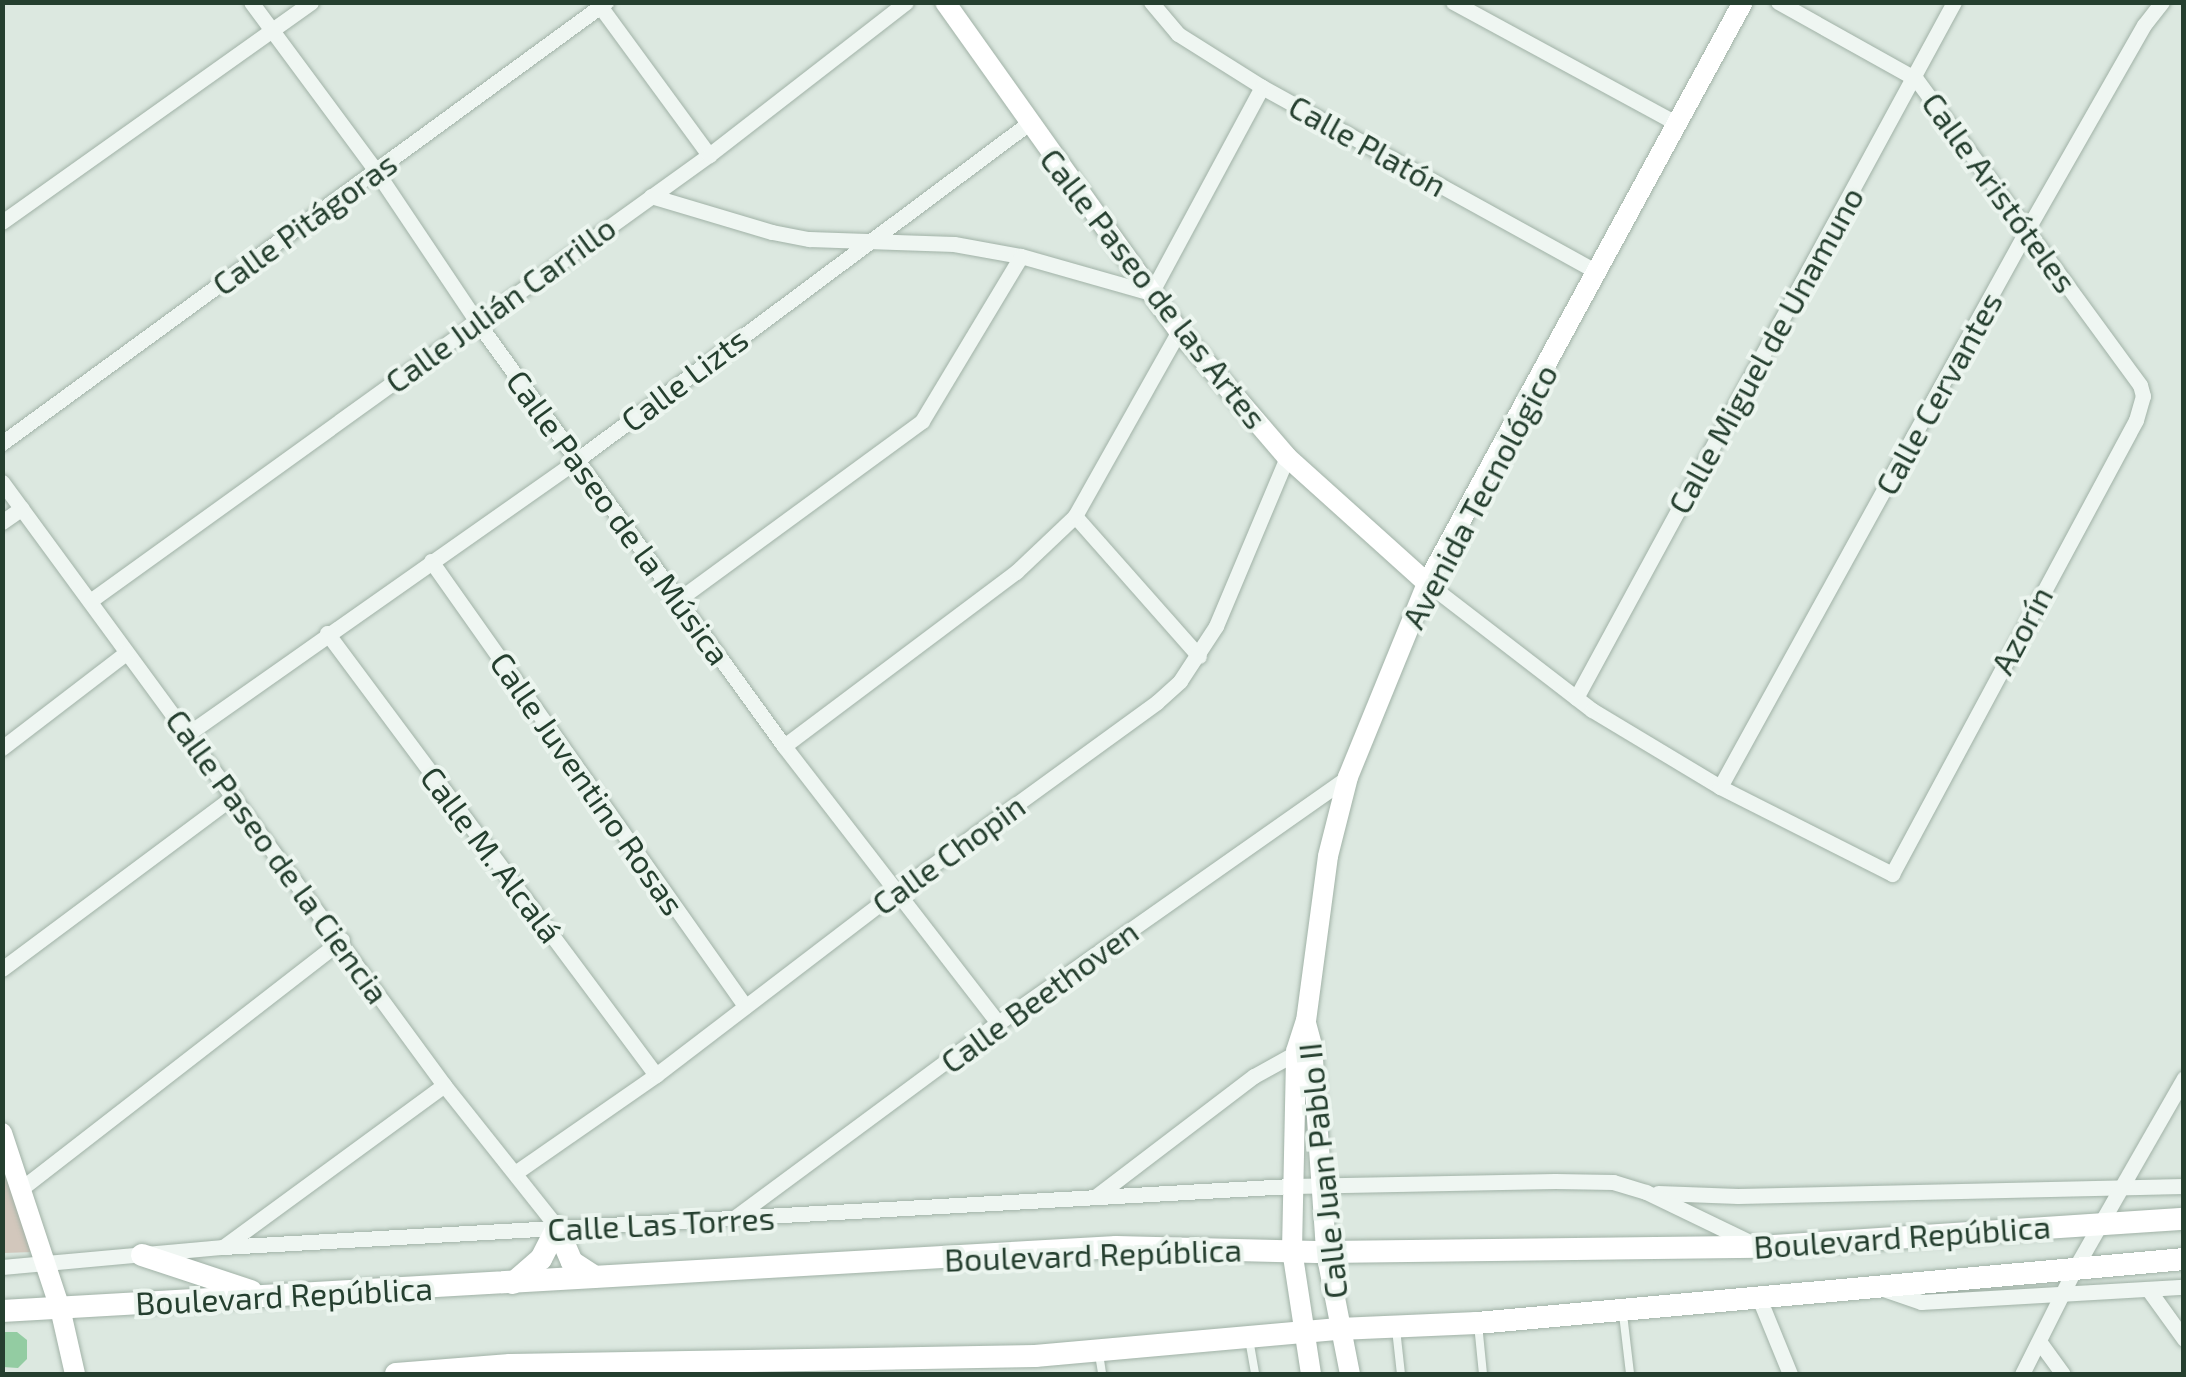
<!DOCTYPE html>
<meta charset="utf-8">
<style>
body{margin:0}
#map{position:relative;width:2186px;height:1377px;overflow:hidden;background:#dce8e0;font-family:"Exo 2",sans-serif}
div>[style]{position:absolute}
.green>*{inset:0;background:#d2c7bc}
.water>*{inset:0;background:#93cca2}
.roads{filter:drop-shadow(0 0 2px #a1b2a7) drop-shadow(0 0 2px #a1b2a7)}
.lane>*{height:8px;margin:-4px;padding:0 4px;transform-origin:4px;border-radius:4px;background:#eff6f2}
.street>*{height:15px;margin:-7.5px;padding:0 7.5px;transform-origin:7.5px;border-radius:7.5px;background:#eff6f2}
.secondary>*{height:20px;margin:-10px;padding:0 10px;transform-origin:10px;border-radius:10px;background:#fff}
.primary>*{height:22px;margin:-11px;padding:0 11px;transform-origin:11px;border-radius:11px;background:#fff}
span{translate:-50% -50%;white-space:nowrap;text-align:center;line-height:1.15;-webkit-text-stroke:8px #ecf5ef;paint-order:stroke}
.street-label{font-size:32px;color:#253f2f}
.frame{position:absolute;inset:0;border:5px solid #253f2f;pointer-events:none}
</style>
<div id="map">
<div class="green">
<div style="clip-path:polygon(3px 1159px,34px 1252px,3px 1253px)"></div>
</div>
<div class="water">
<div style="clip-path:polygon(3px 1332px,17px 1332px,27px 1340px,27px 1359px,18px 1368px,3px 1367px)"></div>
</div>
<div class="roads">
<div class="lane">
<div style="left:1623px;top:1314px;width:60px;rotate:83.3deg"></div>
<div style="left:1478px;top:1324px;width:50px;rotate:84.3deg"></div>
<div style="left:1396px;top:1329px;width:45px;rotate:83.7deg"></div>
<div style="left:1249px;top:1339px;width:36px;rotate:80deg"></div>
<div style="left:1099px;top:1354px;width:20px;rotate:81deg"></div>
</div>
<div class="street">
<div style="left:251px;top:2px;width:210px;rotate:53.5deg"></div>
<div style="left:376px;top:171px;width:178px;rotate:56.2deg"></div>
<div style="left:475px;top:319px;width:527px;rotate:54.11deg"></div>
<div style="left:784px;top:746px;width:350px;rotate:52.3deg"></div>
<div style="left:597px;top:2px;width:190px;rotate:53.8deg"></div>
<div style="left:1151px;top:2px;width:42px;rotate:49.8deg"></div>
<div style="left:1178px;top:34px;width:99px;rotate:32.2deg"></div>
<div style="left:1262px;top:87px;width:383px;rotate:28.9deg"></div>
<div style="left:1453px;top:2px;width:254px;rotate:28.5deg"></div>
<div style="left:651px;top:196px;width:126px;rotate:16.6deg"></div>
<div style="left:772px;top:232px;width:38px;rotate:11deg"></div>
<div style="left:809px;top:239px;width:145px;rotate:2deg"></div>
<div style="left:954px;top:244px;width:68px;rotate:10.2deg"></div>
<div style="left:1021px;top:256px;width:135px;rotate:15.9deg"></div>
<div style="left:1151px;top:293px;width:234px;rotate:-61.7deg"></div>
<div style="left:2px;top:222px;width:379px;rotate:-35.4deg"></div>
<div style="left:2px;top:443px;width:748px;rotate:-36.13deg"></div>
<div style="left:2px;top:482px;width:748px;rotate:53.76deg"></div>
<div style="left:444px;top:1085px;width:181px;rotate:51.5deg"></div>
<div style="left:1075px;top:516px;width:187px;rotate:48.5deg"></div>
<div style="left:2px;top:522px;width:24px;rotate:-35deg"></div>
<div style="left:431px;top:561px;width:545px;rotate:54.79deg"></div>
<div style="left:1427px;top:583px;width:208px;rotate:37.6deg"></div>
<div style="left:1592px;top:710px;width:149px;rotate:31deg"></div>
<div style="left:1720px;top:787px;width:193px;rotate:26.8deg"></div>
<div style="left:1892px;top:874px;width:515px;rotate:-61.74deg"></div>
<div style="left:2136px;top:420px;width:25px;rotate:-74deg"></div>
<div style="left:2143px;top:396px;width:11px;rotate:-105deg"></div>
<div style="left:2140px;top:385px;width:379px;rotate:-126.2deg"></div>
<div style="left:1916px;top:79px;width:158px;rotate:-150.8deg"></div>
<div style="left:679px;top:599px;width:301px;rotate:-36.2deg"></div>
<div style="left:922px;top:421px;width:192px;rotate:-59deg"></div>
<div style="left:90px;top:601px;width:763px;rotate:-35.77deg"></div>
<div style="left:709px;top:155px;width:249px;rotate:-37.8deg"></div>
<div style="left:327px;top:633px;width:551px;rotate:53.34deg"></div>
<div style="left:1576px;top:698px;width:792px;rotate:-61.49deg"></div>
<div style="left:189px;top:733px;width:474px;rotate:-35.1deg"></div>
<div style="left:577px;top:460px;width:564px;rotate:-36.71deg"></div>
<div style="left:784px;top:746px;width:290px;rotate:-36.9deg"></div>
<div style="left:1016px;top:572px;width:81px;rotate:-43.5deg"></div>
<div style="left:1075px;top:516px;width:212px;rotate:-60.7deg"></div>
<div style="left:2px;top:748px;width:156px;rotate:-37.5deg"></div>
<div style="left:1720px;top:787px;width:636px;rotate:-61.14deg"></div>
<div style="left:2027px;top:230px;width:236px;rotate:-60.3deg"></div>
<div style="left:2144px;top:25px;width:29px;rotate:-52deg"></div>
<div style="left:2px;top:969px;width:289px;rotate:-36.7deg"></div>
<div style="left:515px;top:1173px;width:172px;rotate:-34.8deg"></div>
<div style="left:656px;top:1075px;width:303px;rotate:-37.4deg"></div>
<div style="left:897px;top:891px;width:321px;rotate:-36deg"></div>
<div style="left:1157px;top:702px;width:31px;rotate:-42deg"></div>
<div style="left:1180px;top:681px;width:66px;rotate:-56.8deg"></div>
<div style="left:1216px;top:626px;width:183px;rotate:-67.2deg"></div>
<div style="left:22px;top:1188px;width:405px;rotate:-37.8deg"></div>
<div style="left:1658px;top:1193px;width:80px;rotate:2.1deg"></div>
<div style="left:1738px;top:1196px;width:446px;rotate:-1.3deg"></div>
<div style="left:1095px;top:1197px;width:200px;rotate:-37.3deg"></div>
<div style="left:1254px;top:1076px;width:56px;rotate:-28.9deg"></div>
<div style="left:734px;top:1218px;width:328px;rotate:-36.5deg"></div>
<div style="left:998px;top:1023px;width:428px;rotate:-35.1deg"></div>
<div style="left:223px;top:1247px;width:274px;rotate:-36.2deg"></div>
<div style="left:2px;top:1267px;width:222px;rotate:-5.2deg"></div>
<div style="left:223px;top:1247px;width:1071px;rotate:-3.27deg"></div>
<div style="left:1292px;top:1186px;width:263px;rotate:-1.1deg"></div>
<div style="left:1555px;top:1181px;width:58px;rotate:1deg"></div>
<div style="left:1613px;top:1182px;width:34px;rotate:17deg"></div>
<div style="left:1646px;top:1192px;width:122px;rotate:25.7deg"></div>
<div style="left:1883px;top:1289px;width:40px;rotate:18.9deg"></div>
<div style="left:1921px;top:1302px;width:263px;rotate:-3.3deg"></div>
<div style="left:2148px;top:1289px;width:62px;rotate:54.2deg"></div>
<div style="left:1759px;top:1298px;width:82px;rotate:67.8deg"></div>
<div style="left:2041px;top:1344px;width:37px;rotate:54deg"></div>
<div style="left:2022px;top:1374px;width:116px;rotate:-63.4deg"></div>
<div style="left:2074px;top:1270px;width:221px;rotate:-60.2deg"></div>
</div>
<div class="secondary">
<div style="left:945px;top:2px;width:404px;rotate:54.6deg"></div>
<div style="left:1179px;top:331px;width:166px;rotate:49.4deg"></div>
<div style="left:1287px;top:457px;width:188px;rotate:42deg"></div>
<div style="left:1306px;top:1023px;width:23px;rotate:75deg"></div>
<div style="left:1312px;top:1045px;width:207px;rotate:86.1deg"></div>
<div style="left:1326px;top:1252px;width:124px;rotate:78.9deg"></div>
<div style="left:2px;top:1133px;width:184px;rotate:71.7deg"></div>
<div style="left:60px;top:1308px;width:68px;rotate:77.2deg"></div>
<div style="left:1311px;top:1374px;width:125px;rotate:-98.7deg"></div>
<div style="left:1292px;top:1250px;width:199px;rotate:-88.8deg"></div>
<div style="left:1296px;top:1051px;width:32px;rotate:-72deg"></div>
<div style="left:1306px;top:1021px;width:166px;rotate:-82.4deg"></div>
<div style="left:1328px;top:856px;width:81px;rotate:-75.8deg"></div>
<div style="left:1348px;top:777px;width:209px;rotate:-67.8deg"></div>
<div style="left:1427px;top:583px;width:661px;rotate:-61.46deg"></div>
</div>
<div class="primary">
<div style="left:557px;top:1227px;width:38px;rotate:67deg"></div>
<div style="left:572px;top:1262px;width:27px;rotate:33deg"></div>
<div style="left:142px;top:1255px;width:115px;rotate:18.3deg"></div>
<div style="left:513px;top:1283px;width:37px;rotate:-41deg"></div>
<div style="left:541px;top:1259px;width:36px;rotate:-63deg"></div>
<div style="left:2px;top:1311px;width:1116px;rotate:-3.29deg"></div>
<div style="left:1116px;top:1247px;width:210px;rotate:1.4deg"></div>
<div style="left:1326px;top:1252px;width:433px;rotate:-0.7deg"></div>
<div style="left:1759px;top:1247px;width:426px;rotate:-3.8deg"></div>
<div style="left:396px;top:1374px;width:114px;rotate:-4.5deg"></div>
<div style="left:510px;top:1365px;width:525px;rotate:-0.98deg"></div>
<div style="left:1035px;top:1356px;width:305px;rotate:-5.1deg"></div>
<div style="left:1339px;top:1329px;width:138px;rotate:-2.5deg"></div>
<div style="left:1477px;top:1323px;width:710px;rotate:-5.17deg"></div>
</div>
</div>
<div class="street-label">
<span style="left:1368px;top:145px;rotate:29deg">Calle Platón</span>
<span style="left:2000px;top:192px;rotate:54deg">Calle Aristóteles</span>
<span style="left:304px;top:223px;rotate:-36deg">Calle Pitágoras</span>
<span style="left:1154px;top:288px;rotate:52deg">Calle Paseo de las Artes</span>
<span style="left:500px;top:304px;rotate:-36deg">Calle Julián Carrillo</span>
<span style="left:1765px;top:350px;rotate:-61deg">Calle Miguel de Unamuno</span>
<span style="left:684px;top:379px;rotate:-37deg">Calle Lizts</span>
<span style="left:1938px;top:393px;rotate:-61deg">Calle Cervantes</span>
<span style="left:1479px;top:496px;rotate:-62deg">Avenida Tecnológico</span>
<span style="left:619px;top:517px;rotate:54deg">Calle Paseo de la Música</span>
<span style="left:2021px;top:630px;rotate:-62deg">Azorín</span>
<span style="left:588px;top:783px;rotate:55deg">Calle Juventino Rosas</span>
<span style="left:492px;top:854px;rotate:53deg">Calle M. Alcalá</span>
<span style="left:948px;top:854px;rotate:-36deg">Calle Chopin</span>
<span style="left:278px;top:856px;rotate:54deg">Calle Paseo de la Ciencia</span>
<span style="left:1039px;top:996px;rotate:-36deg">Calle Beethoven</span>
<span style="left:1322px;top:1171px;rotate:-96deg">Calle Juan Pablo II</span>
<span style="left:661px;top:1223px;rotate:-3deg">Calle Las Torres</span>
<span style="left:1902px;top:1236px;rotate:-4deg">Boulevard República</span>
<span style="left:1093px;top:1254px;rotate:-2deg">Boulevard República</span>
<span style="left:284px;top:1295px;rotate:-3deg">Boulevard República</span>
</div>
<div class="frame"></div>
</div>
